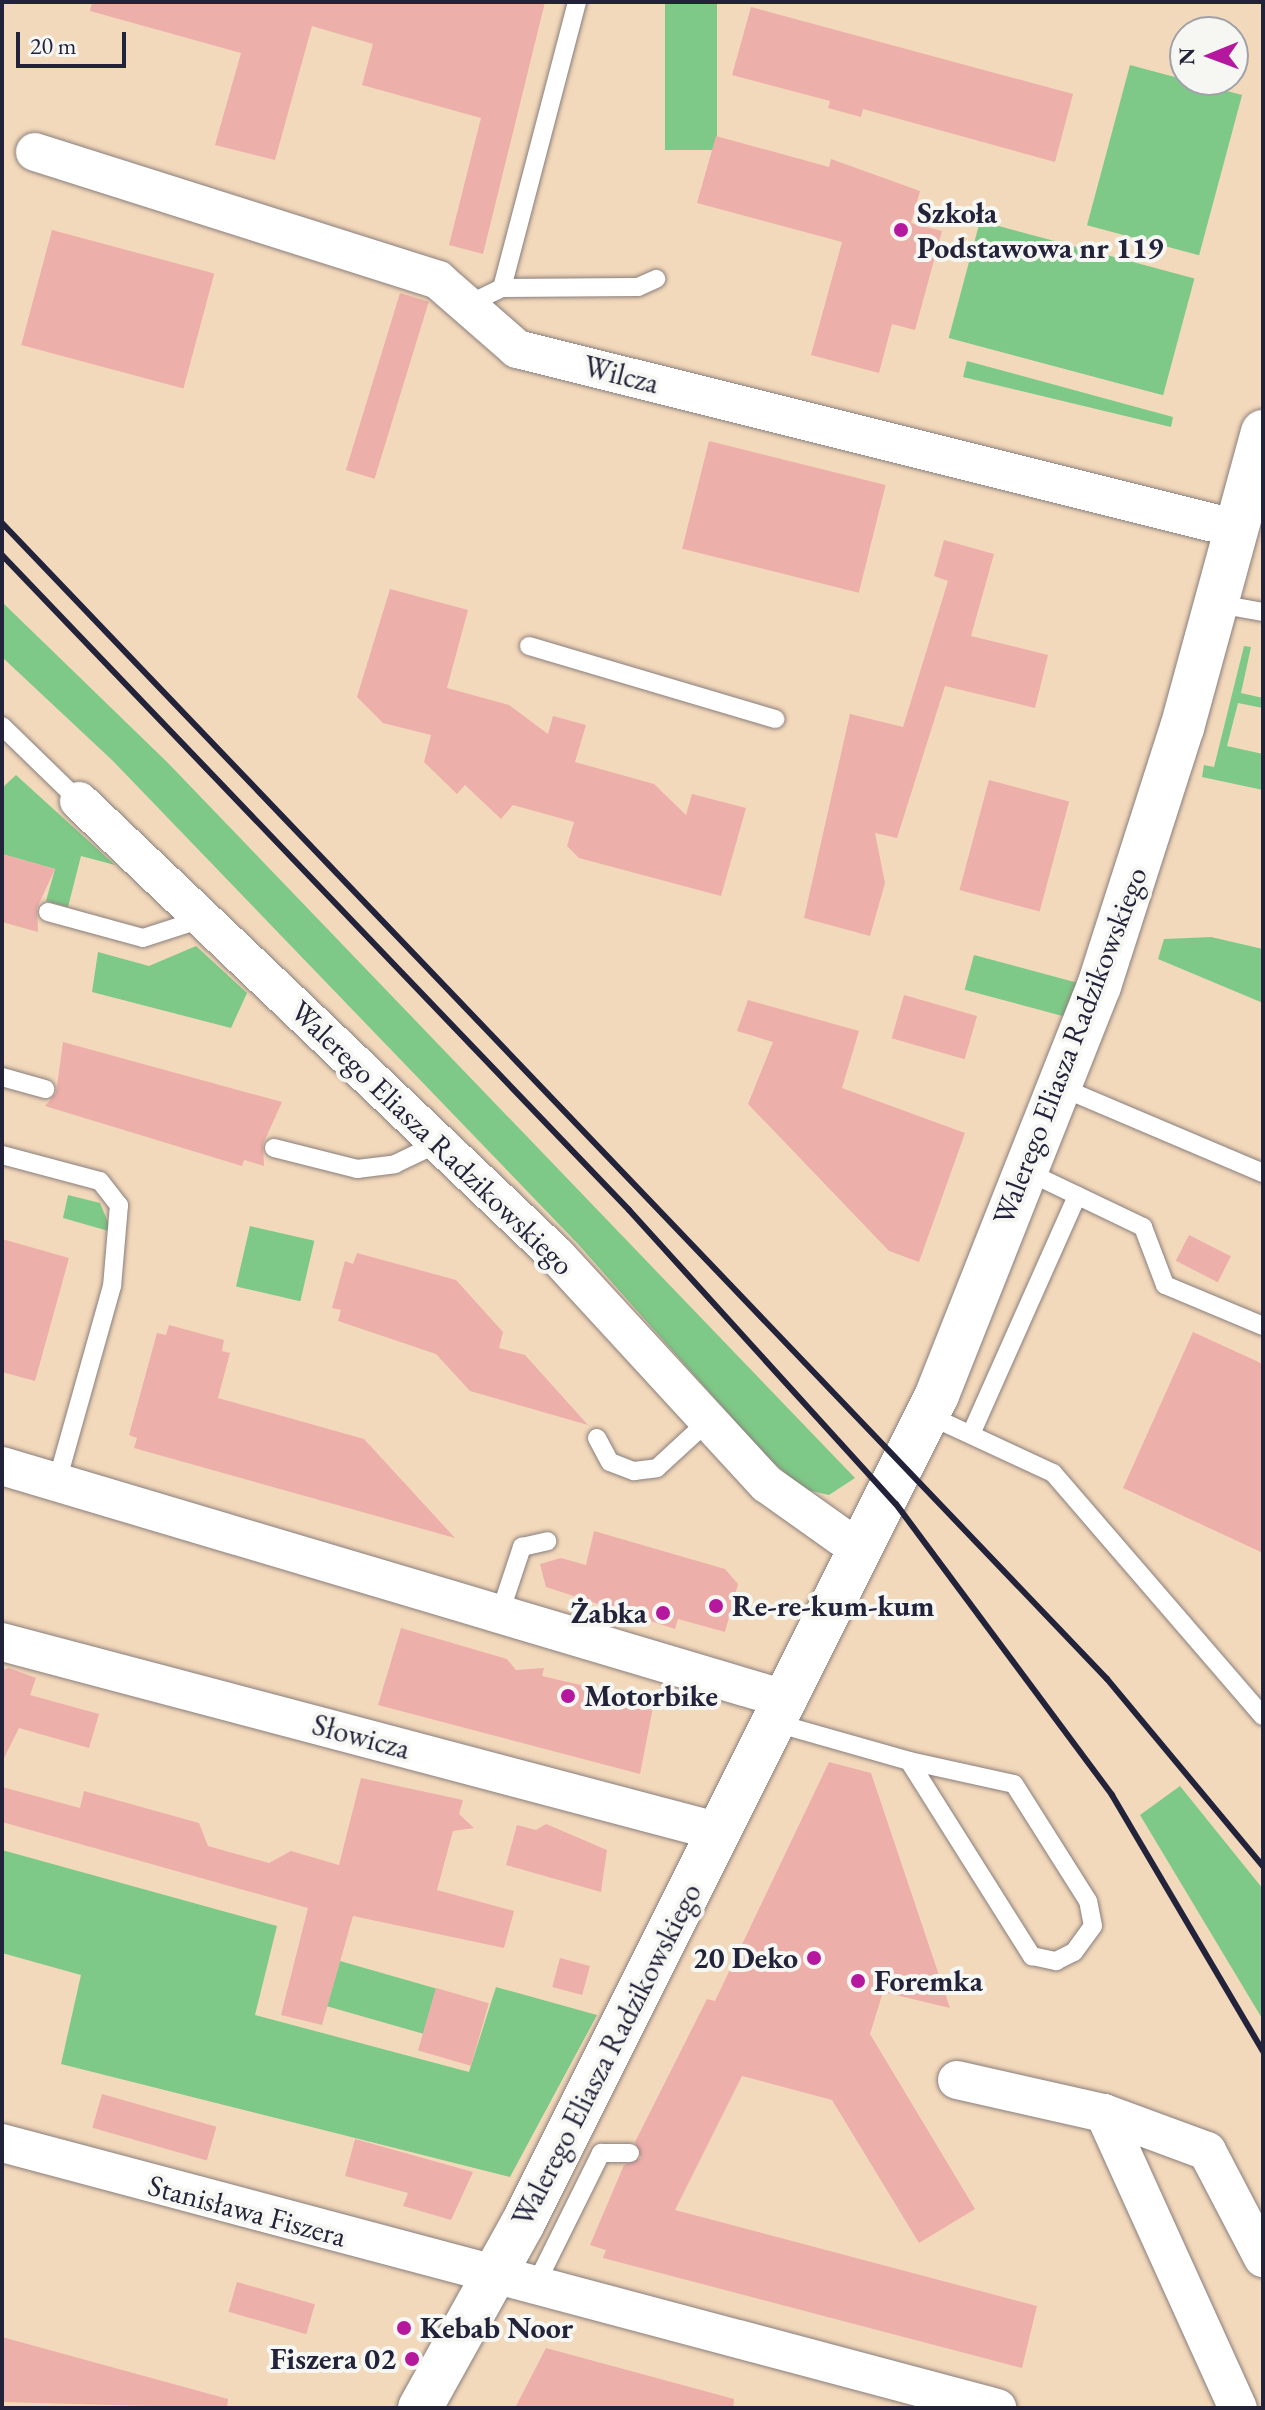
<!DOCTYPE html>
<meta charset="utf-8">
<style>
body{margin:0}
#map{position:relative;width:1265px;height:2410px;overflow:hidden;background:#f3d9bb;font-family:"EB Garamond",serif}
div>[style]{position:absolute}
.green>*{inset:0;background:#7ec987;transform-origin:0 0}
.building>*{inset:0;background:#edafaa;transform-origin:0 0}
.roads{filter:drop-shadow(0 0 2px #8a7e7b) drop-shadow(0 0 2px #8a7e7b)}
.service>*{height:18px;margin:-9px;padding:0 9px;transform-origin:9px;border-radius:9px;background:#fff}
.minor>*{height:38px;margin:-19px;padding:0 19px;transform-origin:19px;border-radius:19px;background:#fff}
.tertiary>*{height:44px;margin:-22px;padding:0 22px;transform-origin:22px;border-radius:22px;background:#fff}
.rail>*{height:6px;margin:-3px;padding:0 3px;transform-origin:3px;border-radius:3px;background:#22223b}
.dots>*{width:22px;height:22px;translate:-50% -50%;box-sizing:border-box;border:4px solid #f6f6f2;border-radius:50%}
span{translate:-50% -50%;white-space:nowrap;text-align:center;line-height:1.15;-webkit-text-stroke:8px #f6f6f2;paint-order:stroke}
.poi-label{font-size:30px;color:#22223b;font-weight:700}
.left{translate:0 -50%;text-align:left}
.right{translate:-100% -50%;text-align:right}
.street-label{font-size:30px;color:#22223b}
.frame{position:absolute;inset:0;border:4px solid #22223b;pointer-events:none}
.north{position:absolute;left:1169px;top:16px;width:80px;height:80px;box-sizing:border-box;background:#f6f6f2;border:2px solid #a1a1a9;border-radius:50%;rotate:269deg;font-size:22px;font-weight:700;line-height:32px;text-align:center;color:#22223b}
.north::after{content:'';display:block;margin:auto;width:28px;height:36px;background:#b5179e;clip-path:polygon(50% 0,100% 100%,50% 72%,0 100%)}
.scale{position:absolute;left:16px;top:32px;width:110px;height:36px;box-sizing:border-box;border:4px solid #22223b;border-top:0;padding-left:10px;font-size:24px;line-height:28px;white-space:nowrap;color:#22223b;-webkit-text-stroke:6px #f6f6f2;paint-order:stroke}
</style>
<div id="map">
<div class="green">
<div style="left:665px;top:2px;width:52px;height:148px"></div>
<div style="left:1130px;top:65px;width:116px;height:166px;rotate:15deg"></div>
<div style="left:980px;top:221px;width:222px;height:121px;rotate:15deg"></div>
<div style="clip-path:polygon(967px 361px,1173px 417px,1171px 427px,963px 377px)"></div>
<div style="clip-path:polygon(2px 602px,168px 763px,855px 1478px,829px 1495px,803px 1489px,764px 1454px,578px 1244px,113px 761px,2px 657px)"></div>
<div style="clip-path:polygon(1244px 646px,1251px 647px,1241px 693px,1263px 698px,1263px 708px,1238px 703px,1227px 746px,1263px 754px,1263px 790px,1202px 777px,1204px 765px,1214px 767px)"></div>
<div style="clip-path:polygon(16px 775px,115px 865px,81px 856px,68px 907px,46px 901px,55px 869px,2px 854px,2px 788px)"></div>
<div style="clip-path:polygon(1211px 937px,1263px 949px,1263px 1003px,1158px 959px,1164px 939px)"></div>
<div style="clip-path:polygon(196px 946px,247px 993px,231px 1028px,92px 992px,98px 952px,149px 966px)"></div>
<div style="left:974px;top:955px;width:107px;height:36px;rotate:15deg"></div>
<div style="clip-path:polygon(68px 1195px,100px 1203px,112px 1232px,63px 1218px)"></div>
<div style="left:250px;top:1226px;width:66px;height:62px;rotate:13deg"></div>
<div style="clip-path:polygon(1180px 1786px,1263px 1889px,1263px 2020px,1140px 1815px)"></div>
<div style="clip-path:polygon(2px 1850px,277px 1926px,255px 2015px,469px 2072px,496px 1987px,597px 2015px,510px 2177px,61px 2064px,81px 1975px,2px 1953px)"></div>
<div style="left:340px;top:1961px;width:100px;height:47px;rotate:16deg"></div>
</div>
<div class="building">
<div style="clip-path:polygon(92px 2px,545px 2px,483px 254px,449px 245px,481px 118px,362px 85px,373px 44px,312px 26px,275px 160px,215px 145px,241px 53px,90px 11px)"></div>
<div style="clip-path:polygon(751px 7px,1073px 94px,1055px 162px,863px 109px,861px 117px,828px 108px,830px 101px,732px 75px)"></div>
<div style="clip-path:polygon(716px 136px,829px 167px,831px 159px,920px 191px,911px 223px,942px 231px,915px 330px,892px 324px,879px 373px,811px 355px,842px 242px,697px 203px)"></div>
<div style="left:52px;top:230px;width:168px;height:119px;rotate:15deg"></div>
<div style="left:400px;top:293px;width:30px;height:185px;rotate:17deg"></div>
<div style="left:709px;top:441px;width:182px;height:111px;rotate:14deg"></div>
<div style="clip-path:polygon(944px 540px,994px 554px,971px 636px,1048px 655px,1035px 708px,945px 686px,897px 838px,875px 833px,885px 883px,870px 936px,804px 918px,850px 714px,903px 727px,948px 581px,934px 576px)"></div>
<div style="clip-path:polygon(390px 589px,468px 610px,447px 688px,509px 705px,548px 734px,553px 716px,586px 725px,575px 762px,654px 784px,686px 815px,692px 794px,746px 808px,721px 896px,579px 858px,567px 846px,574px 822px,513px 805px,501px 819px,465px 785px,457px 794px,424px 762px,431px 735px,383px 723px,357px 697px)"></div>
<div style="left:989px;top:780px;width:83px;height:114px;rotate:15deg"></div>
<div style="clip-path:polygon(2px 854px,55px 869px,37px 908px,38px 932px,2px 922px)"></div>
<div style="left:904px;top:995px;width:76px;height:45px;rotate:16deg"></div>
<div style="clip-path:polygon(748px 1000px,859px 1031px,842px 1088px,965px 1133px,919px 1262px,889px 1251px,748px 1104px,773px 1042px,737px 1031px)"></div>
<div style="clip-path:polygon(63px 1042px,282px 1102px,263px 1144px,264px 1166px,244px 1160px,242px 1166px,45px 1106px,56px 1093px)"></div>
<div style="left:1189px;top:1235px;width:47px;height:29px;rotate:27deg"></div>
<div style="clip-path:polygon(2px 1239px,69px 1258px,35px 1381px,2px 1372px)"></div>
<div style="clip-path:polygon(357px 1253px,456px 1280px,503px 1332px,499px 1348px,525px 1355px,588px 1425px,470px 1391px,436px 1354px,338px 1321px,341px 1310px,332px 1308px,345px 1261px,353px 1264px)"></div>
<div style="clip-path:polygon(169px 1325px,224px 1340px,222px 1351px,230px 1353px,218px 1398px,364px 1439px,455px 1538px,134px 1448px,137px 1438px,129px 1435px,157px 1333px,166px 1335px)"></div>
<div style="clip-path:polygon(1193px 1332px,1263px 1364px,1263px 1553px,1123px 1488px)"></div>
<div style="clip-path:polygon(594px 1531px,725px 1569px,738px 1584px,725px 1632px,678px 1619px,675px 1629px,546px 1587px,540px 1564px,561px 1558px,586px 1565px)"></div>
<div style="clip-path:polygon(401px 1628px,507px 1659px,516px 1670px,544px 1668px,542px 1676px,654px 1702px,640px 1774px,378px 1705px)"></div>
<div style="clip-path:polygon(9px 1668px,36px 1678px,30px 1695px,99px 1714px,89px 1748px,19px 1728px,2px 1762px,2px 1670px)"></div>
<div style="clip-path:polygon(829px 1762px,871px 1773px,950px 2008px,883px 1992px,870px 2034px,975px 2209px,919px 2243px,832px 2100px,742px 2076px,675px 2210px,1037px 2306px,1022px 2368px,603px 2258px,606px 2250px,590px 2245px,624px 2165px,641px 2158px,635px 2142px,707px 1999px,715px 2001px)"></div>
<div style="clip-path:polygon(361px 1778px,463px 1800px,459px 1814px,474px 1828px,453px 1831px,437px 1890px,514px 1911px,504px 1948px,353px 1916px,322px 2025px,281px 2015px,308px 1908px,2px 1822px,2px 1787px,80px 1808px,84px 1791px,199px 1823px,208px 1846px,269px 1863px,291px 1851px,339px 1865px)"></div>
<div style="clip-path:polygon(546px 1824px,607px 1850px,601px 1892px,506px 1865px,517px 1825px,536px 1830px)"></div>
<div style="left:560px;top:1958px;width:31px;height:30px;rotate:15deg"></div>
<div style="left:436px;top:1988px;width:55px;height:65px;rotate:16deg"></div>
<div style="left:102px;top:2094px;width:119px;height:35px;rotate:16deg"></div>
<div style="clip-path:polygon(355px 2139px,473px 2172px,451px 2220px,403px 2206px,408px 2193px,345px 2176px)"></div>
<div style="left:237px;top:2282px;width:81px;height:31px;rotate:16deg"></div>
<div style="clip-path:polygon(2px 2337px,228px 2399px,227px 2408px,2px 2402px)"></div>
<div style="clip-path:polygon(546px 2348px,734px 2399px,733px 2408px,515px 2408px)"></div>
</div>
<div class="roads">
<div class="service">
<div style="left:502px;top:288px;width:296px;rotate:-75.3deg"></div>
<div style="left:471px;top:303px;width:34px;rotate:-26deg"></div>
<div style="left:502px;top:288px;width:136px;rotate:-0.4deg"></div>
<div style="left:638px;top:287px;width:20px;rotate:-24deg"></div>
<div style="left:1218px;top:604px;width:46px;rotate:10.1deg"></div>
<div style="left:529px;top:646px;width:257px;rotate:16.5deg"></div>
<div style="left:2px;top:726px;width:107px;rotate:44.2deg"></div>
<div style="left:48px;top:912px;width:98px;rotate:15.3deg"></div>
<div style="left:143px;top:938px;width:65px;rotate:-17.9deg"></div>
<div style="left:2px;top:1077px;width:45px;rotate:15.6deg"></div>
<div style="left:1058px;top:1086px;width:223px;rotate:23deg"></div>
<div style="left:274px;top:1148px;width:86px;rotate:14.2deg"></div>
<div style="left:357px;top:1169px;width:38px;rotate:-7deg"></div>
<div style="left:395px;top:1164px;width:51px;rotate:-25.6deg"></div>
<div style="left:2px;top:1155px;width:101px;rotate:14.9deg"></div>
<div style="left:100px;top:1181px;width:31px;rotate:52deg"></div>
<div style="left:119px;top:1205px;width:81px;rotate:94.9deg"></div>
<div style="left:112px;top:1286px;width:204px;rotate:105.7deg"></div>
<div style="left:1026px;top:1171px;width:130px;rotate:25.6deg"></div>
<div style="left:1143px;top:1227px;width:62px;rotate:69.2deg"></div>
<div style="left:1165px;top:1285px;width:106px;rotate:22.7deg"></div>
<div style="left:928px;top:1415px;width:138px;rotate:24.9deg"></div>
<div style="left:1053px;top:1473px;width:321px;rotate:49.2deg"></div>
<div style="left:971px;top:1434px;width:261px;rotate:-66deg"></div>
<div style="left:597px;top:1438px;width:27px;rotate:62deg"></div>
<div style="left:610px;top:1462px;width:26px;rotate:21deg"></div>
<div style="left:634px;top:1471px;width:23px;rotate:-7deg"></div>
<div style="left:657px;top:1468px;width:68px;rotate:-42.6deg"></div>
<div style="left:500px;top:1613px;width:70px;rotate:-71.6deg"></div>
<div style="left:522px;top:1547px;width:26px;rotate:-13deg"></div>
<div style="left:776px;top:1723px;width:138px;rotate:15.9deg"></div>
<div style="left:909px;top:1761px;width:231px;rotate:57.8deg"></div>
<div style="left:1032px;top:1956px;width:25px;rotate:12deg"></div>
<div style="left:1056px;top:1961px;width:20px;rotate:-27deg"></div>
<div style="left:1074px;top:1952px;width:32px;rotate:-54deg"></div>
<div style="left:1093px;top:1926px;width:25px;rotate:-101deg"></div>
<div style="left:1088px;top:1901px;width:138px;rotate:-122.3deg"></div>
<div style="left:1014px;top:1784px;width:107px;rotate:-167.6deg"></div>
<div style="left:534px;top:2288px;width:151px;rotate:-63.6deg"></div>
<div style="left:601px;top:2153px;width:29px"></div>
</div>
<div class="minor">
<div style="left:35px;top:152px;width:423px;rotate:17.6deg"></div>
<div style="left:438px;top:280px;width:105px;rotate:41.1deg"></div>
<div style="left:517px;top:349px;width:743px;rotate:14.02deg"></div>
<div style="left:79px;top:801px;width:660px;rotate:43.59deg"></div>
<div style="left:557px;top:1256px;width:310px;rotate:47.4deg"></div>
<div style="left:767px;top:1484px;width:114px;rotate:35.4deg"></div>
<div style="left:2px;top:1466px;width:820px;rotate:16.58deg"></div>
<div style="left:2px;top:1642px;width:743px;rotate:14.82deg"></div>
<div style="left:957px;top:2080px;width:151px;rotate:12.7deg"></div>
<div style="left:1104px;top:2113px;width:110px;rotate:20.3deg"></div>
<div style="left:1207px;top:2151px;width:121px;rotate:62.4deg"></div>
<div style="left:1104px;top:2113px;width:324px;rotate:65.6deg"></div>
<div style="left:2px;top:2143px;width:1030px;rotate:14.91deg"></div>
</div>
<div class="tertiary">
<div style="left:420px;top:2408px;width:212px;rotate:-60.9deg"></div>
<div style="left:523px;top:2223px;width:926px;rotate:-63.43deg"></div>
<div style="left:937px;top:1395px;width:440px;rotate:-68.4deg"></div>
<div style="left:1099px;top:986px;width:271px;rotate:-72.2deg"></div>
<div style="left:1182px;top:728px;width:307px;rotate:-74.7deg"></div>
</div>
</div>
<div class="rail">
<div style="left:2px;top:523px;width:1599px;rotate:46.29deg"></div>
<div style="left:1107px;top:1679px;width:244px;rotate:50.2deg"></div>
<div style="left:2px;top:555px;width:907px;rotate:46.25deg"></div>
<div style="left:629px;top:1210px;width:397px;rotate:47.8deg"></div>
<div style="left:896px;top:1504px;width:362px;rotate:53.4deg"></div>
<div style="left:1112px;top:1795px;width:297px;rotate:59.5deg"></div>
</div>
<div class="dots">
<div style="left:901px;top:230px;background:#b5179e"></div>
<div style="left:716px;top:1606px;background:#b5179e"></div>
<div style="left:663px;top:1613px;background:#b5179e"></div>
<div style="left:568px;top:1696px;background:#b5179e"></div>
<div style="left:814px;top:1958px;background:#b5179e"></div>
<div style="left:858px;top:1981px;background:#b5179e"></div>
<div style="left:404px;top:2328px;background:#b5179e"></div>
<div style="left:412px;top:2359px;background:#b5179e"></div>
</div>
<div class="poi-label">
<span class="left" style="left:917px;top:230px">Szkoła<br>Podstawowa nr 119</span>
<span class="left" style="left:732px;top:1606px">Re-re-kum-kum</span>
<span class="right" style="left:647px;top:1613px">Żabka</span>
<span class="left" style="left:584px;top:1696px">Motorbike</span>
<span class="right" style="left:798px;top:1958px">20 Deko</span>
<span class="left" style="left:874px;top:1981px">Foremka</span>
<span class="left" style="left:420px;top:2328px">Kebab Noor</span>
<span class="right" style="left:396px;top:2359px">Fiszera 02</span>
</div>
<div class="street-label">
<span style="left:621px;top:375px;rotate:14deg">Wilcza</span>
<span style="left:1070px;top:1046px;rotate:-69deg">Walerego Eliasza Radzikowskiego</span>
<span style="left:432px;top:1138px;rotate:44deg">Walerego Eliasza Radzikowskiego</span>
<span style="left:361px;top:1737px;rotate:15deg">Słowicza</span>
<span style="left:607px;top:2055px;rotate:-63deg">Walerego Eliasza Radzikowskiego</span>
<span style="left:247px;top:2211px;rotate:15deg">Stanisława Fiszera</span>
</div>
<div class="frame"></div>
<div class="north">N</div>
<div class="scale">20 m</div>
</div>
